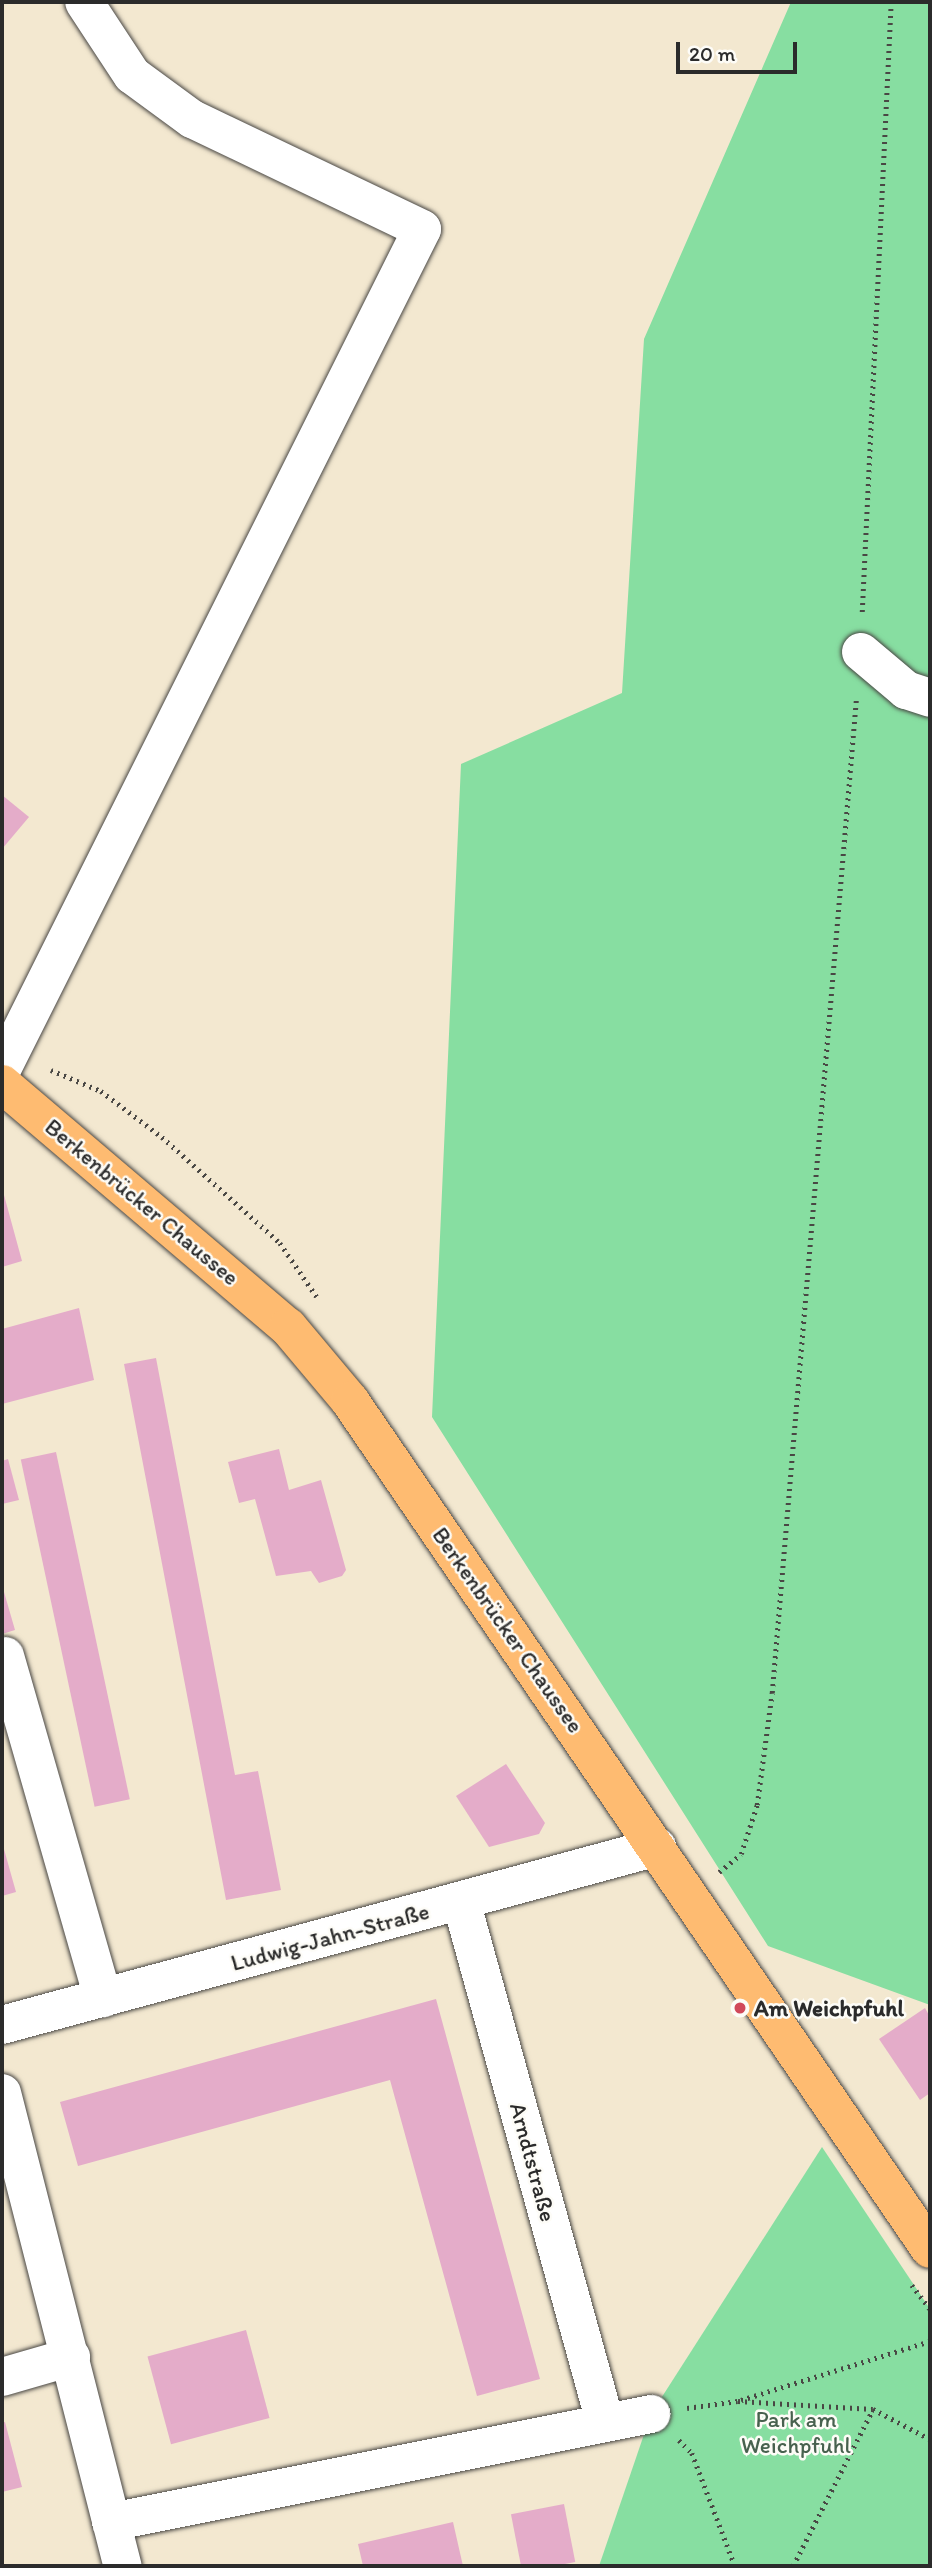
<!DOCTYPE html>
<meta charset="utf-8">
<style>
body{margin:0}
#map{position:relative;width:932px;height:2568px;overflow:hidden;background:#f3e8d0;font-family:Itim,sans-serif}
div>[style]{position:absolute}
.green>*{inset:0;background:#87dea1}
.building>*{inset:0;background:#e4acc9;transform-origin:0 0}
.path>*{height:4.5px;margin-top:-2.25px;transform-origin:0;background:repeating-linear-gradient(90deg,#494744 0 2px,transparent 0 7px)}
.roads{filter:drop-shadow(0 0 2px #494744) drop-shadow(0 0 2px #494744)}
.minor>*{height:38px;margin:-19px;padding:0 19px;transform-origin:19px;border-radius:19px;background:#fff}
.major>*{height:38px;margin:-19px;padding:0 19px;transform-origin:19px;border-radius:19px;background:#febb71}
.dots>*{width:19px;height:19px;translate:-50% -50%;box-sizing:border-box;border:4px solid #fdfcf7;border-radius:50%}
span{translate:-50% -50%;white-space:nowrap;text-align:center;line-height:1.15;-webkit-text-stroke:5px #fdfcf7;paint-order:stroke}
.street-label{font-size:23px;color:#2b2b2b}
.poi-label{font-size:23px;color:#2b2b2b;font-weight:700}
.left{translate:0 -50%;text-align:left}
.park-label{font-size:23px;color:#47614e}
.frame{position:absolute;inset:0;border:4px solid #2b2b2b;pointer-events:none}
.scale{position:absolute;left:676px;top:42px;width:121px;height:32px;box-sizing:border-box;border:4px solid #2b2b2b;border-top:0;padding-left:9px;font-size:21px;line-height:24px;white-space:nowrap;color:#2b2b2b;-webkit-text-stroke:5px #fdfcf7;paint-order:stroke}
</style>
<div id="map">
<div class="green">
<div style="clip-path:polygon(791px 2px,930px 2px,930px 2005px,768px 1946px,432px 1417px,461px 764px,622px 693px,644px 339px)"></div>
<div style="clip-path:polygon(822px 2147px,930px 2309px,930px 2566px,599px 2566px,651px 2414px)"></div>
</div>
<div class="building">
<div style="clip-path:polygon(2px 795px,29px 817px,2px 849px)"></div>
<div style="clip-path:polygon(4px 1195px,22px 1261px,2px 1267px,2px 1196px)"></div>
<div style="clip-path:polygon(79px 1308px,94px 1380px,2px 1404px,2px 1329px)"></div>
<div style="clip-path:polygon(156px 1358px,235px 1775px,258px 1771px,281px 1890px,226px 1900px,124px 1364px)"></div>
<div style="clip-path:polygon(279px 1449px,289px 1490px,321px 1480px,346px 1570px,342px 1576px,319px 1583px,311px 1571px,276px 1576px,255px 1499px,239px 1503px,228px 1462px)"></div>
<div style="left:56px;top:1452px;width:355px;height:36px;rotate:78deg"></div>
<div style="clip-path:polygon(8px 1459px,19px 1500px,2px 1504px,2px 1461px)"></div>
<div style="clip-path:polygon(2px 1585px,15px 1630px,2px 1634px)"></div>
<div style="clip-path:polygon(506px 1764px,545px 1823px,539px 1834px,489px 1847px,456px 1796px)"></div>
<div style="clip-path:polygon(2px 1842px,16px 1892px,2px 1896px)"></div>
<div style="clip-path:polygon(436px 1999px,540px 2379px,477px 2396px,390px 2080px,78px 2166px,60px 2102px)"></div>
<div style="clip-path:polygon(925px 2008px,930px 2017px,930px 2093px,920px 2100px,879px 2039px)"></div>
<div style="left:246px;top:2330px;width:91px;height:102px;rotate:75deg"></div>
<div style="clip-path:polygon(5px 2422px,22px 2487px,2px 2492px,2px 2423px)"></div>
<div style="left:564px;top:2504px;width:59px;height:54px;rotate:79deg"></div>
<div style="clip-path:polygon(453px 2522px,463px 2566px,363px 2566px,358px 2544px)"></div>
</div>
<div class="path">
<div style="left:862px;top:612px;width:611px;rotate:-87.28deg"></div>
<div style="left:51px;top:1070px;width:54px;rotate:22.8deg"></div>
<div style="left:101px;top:1091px;width:76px;rotate:37deg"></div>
<div style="left:162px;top:1137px;width:159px;rotate:41.9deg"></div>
<div style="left:280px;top:1243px;width:65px;rotate:55.6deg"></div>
<div style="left:719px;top:1872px;width:28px;rotate:-39deg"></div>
<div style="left:741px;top:1854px;width:52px;rotate:-71.9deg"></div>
<div style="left:757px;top:1805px;width:113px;rotate:-82.4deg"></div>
<div style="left:772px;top:1693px;width:996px;rotate:-85.16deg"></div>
<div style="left:912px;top:2285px;width:30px;rotate:53deg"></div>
<div style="left:741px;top:2400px;width:198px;rotate:-17.3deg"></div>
<div style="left:687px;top:2408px;width:51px;rotate:-7.8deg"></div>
<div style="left:738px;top:2401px;width:135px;rotate:3.4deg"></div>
<div style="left:873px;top:2409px;width:64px;rotate:27.8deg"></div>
<div style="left:679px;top:2440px;width:18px;rotate:45deg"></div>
<div style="left:692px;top:2453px;width:121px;rotate:69.2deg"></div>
<div style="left:793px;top:2566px;width:176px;rotate:-63deg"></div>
</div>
<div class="roads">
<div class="minor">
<div style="left:861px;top:652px;width:59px;rotate:40.2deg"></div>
<div style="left:906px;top:690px;width:25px;rotate:18deg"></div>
<div style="left:2px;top:1069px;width:939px;rotate:-63.43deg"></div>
<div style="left:422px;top:229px;width:255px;rotate:-154.4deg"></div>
<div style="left:192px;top:119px;width:74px;rotate:-143.7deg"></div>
<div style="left:132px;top:75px;width:87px;rotate:-123.3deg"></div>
<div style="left:5px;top:1656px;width:356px;rotate:74deg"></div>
<div style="left:461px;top:1901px;width:541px;rotate:74.55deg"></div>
<div style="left:2px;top:2025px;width:679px;rotate:-15.2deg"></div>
<div style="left:2px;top:2093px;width:488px;rotate:75.7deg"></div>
<div style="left:2px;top:2377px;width:72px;rotate:-16.2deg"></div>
<div style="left:111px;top:2522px;width:551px;rotate:-11.31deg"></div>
</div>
<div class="major">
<div style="left:2px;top:1084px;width:375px;rotate:40.4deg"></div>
<div style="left:288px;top:1327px;width:97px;rotate:50deg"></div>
<div style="left:350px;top:1401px;width:1027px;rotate:55.63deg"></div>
</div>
</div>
<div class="dots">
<div style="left:740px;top:2008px;background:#d1495b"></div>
</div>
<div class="street-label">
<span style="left:142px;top:1202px;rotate:40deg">Berkenbrücker Chaussee</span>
<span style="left:508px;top:1630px;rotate:55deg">Berkenbrücker Chaussee</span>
<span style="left:330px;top:1937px;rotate:-15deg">Ludwig-Jahn-Straße</span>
<span style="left:533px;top:2162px;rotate:75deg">Arndtstraße</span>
</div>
<div class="poi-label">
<span class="left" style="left:754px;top:2008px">Am Weichpfuhl</span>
</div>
<div class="park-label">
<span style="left:796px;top:2432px">Park am<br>Weichpfuhl</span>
</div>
<div class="frame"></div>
<div class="scale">20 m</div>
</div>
